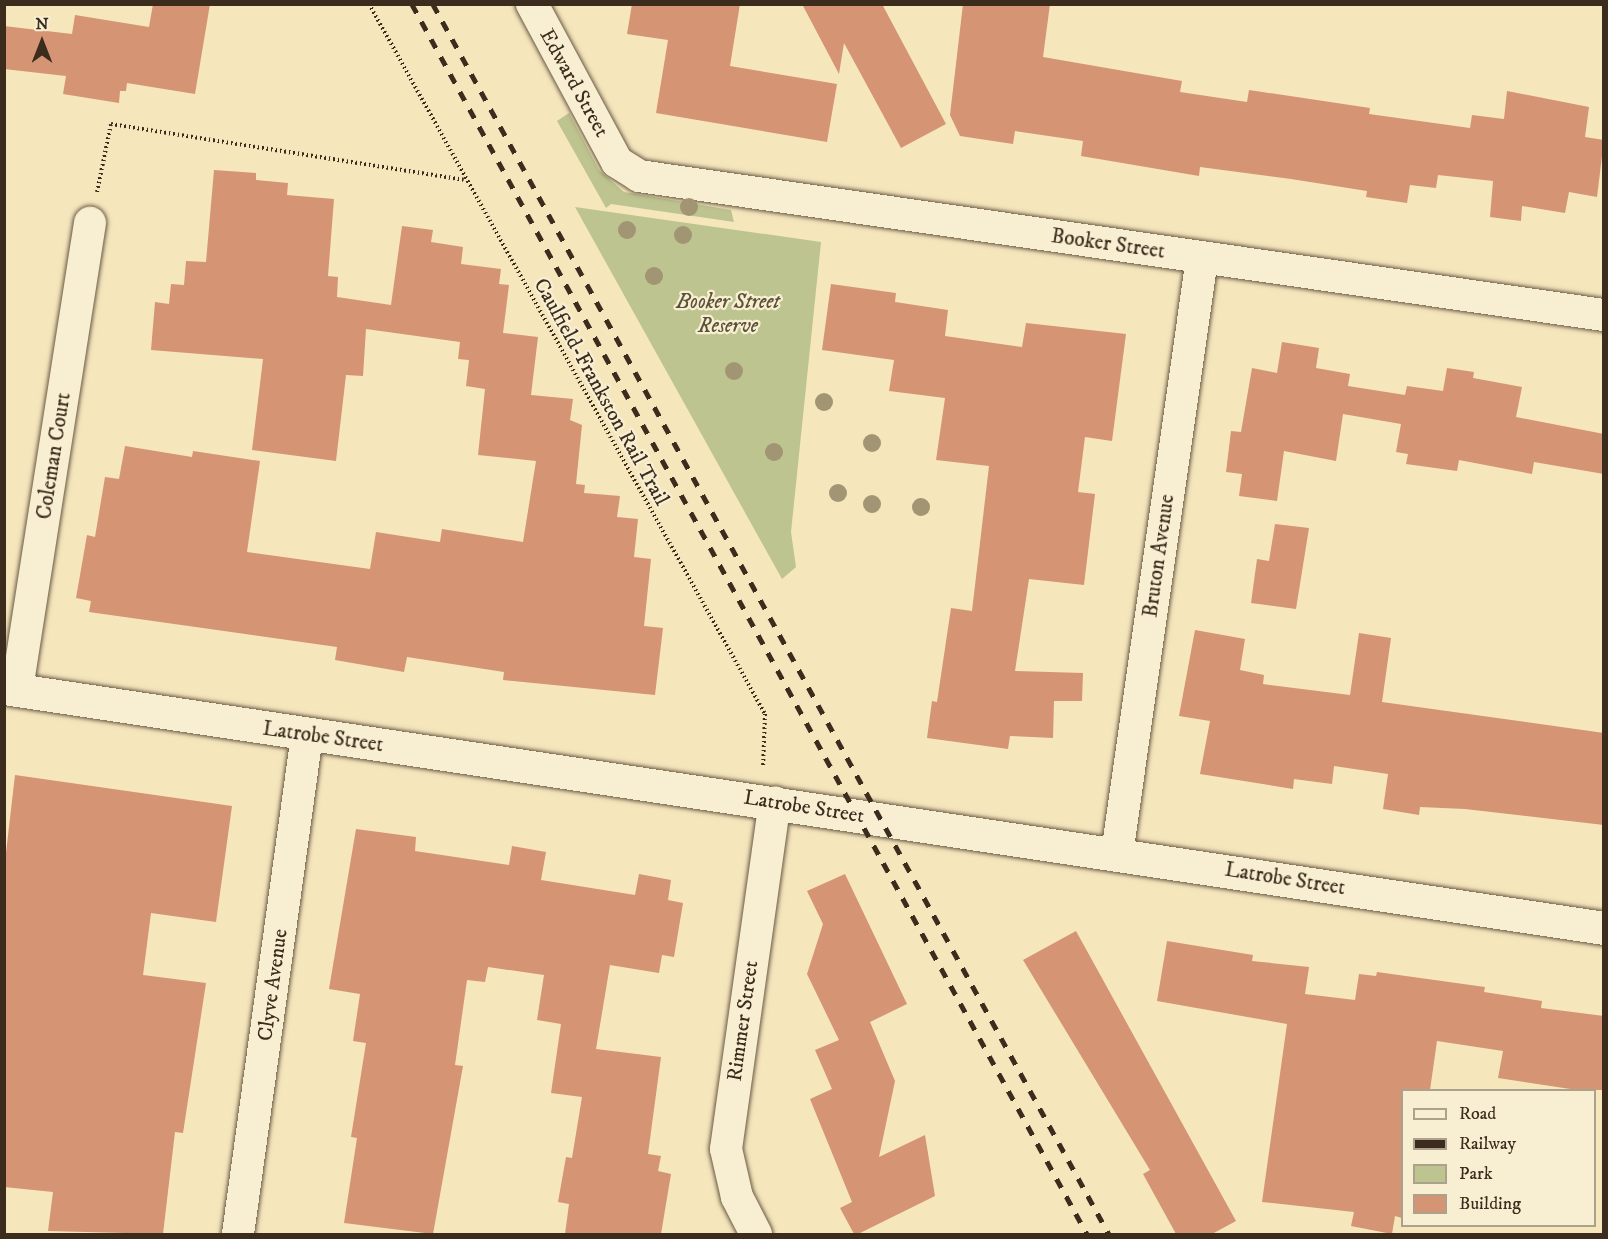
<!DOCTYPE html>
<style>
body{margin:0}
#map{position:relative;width:1608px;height:1239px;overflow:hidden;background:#f5e6bc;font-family:"IM FELL DW Pica",serif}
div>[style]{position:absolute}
.green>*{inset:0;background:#bdc48f}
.building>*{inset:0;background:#d59474}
.path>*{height:4px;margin-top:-2px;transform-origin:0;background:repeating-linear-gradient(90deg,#3b2c1d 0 1.5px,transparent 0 4.5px)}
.roads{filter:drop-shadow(0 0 2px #6a5a45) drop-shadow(0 0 2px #6a5a45)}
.street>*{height:32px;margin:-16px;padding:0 16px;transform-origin:16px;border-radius:16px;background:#f8efd3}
.secondary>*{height:33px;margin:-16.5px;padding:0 16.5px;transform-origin:16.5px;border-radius:16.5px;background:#f8efd3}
.rail>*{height:4.5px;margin-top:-2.25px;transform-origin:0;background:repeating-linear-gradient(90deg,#3b2c1d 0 10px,transparent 0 20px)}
.trees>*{width:18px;height:18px;margin:-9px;border-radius:50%;background:#a19574}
span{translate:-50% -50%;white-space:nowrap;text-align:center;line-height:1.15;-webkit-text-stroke:4.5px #f8efd3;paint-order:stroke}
.street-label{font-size:21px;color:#3b2c1d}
.park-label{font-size:21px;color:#5c523a;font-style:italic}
.frame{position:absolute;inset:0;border:6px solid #3b2c1d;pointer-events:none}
.legend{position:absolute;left:1401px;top:1089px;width:195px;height:138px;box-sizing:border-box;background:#f8efd3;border:2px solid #aca18a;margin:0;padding:8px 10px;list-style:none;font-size:18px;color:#3b2c1d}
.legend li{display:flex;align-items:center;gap:12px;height:30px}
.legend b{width:30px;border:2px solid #aca18a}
.north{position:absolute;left:12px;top:12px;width:60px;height:60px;-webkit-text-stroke:4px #f8efd3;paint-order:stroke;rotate:0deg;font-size:16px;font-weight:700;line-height:24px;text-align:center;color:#3b2c1d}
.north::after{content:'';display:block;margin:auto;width:21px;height:27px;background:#3b2c1d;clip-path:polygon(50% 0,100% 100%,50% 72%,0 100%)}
</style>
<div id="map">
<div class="green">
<div style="clip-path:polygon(569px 113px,599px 170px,624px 192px,731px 210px,734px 222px,611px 204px,606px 208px,557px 121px)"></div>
<div style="clip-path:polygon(575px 207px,821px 242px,791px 532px,796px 567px,782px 579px)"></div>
</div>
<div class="building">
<div style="clip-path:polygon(153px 4px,210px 4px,195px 94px,127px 83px,126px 91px,120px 91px,119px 103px,63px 94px,66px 76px,4px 69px,4px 26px,72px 34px,75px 15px,149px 27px)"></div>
<div style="clip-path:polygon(632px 4px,740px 4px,730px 66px,837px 84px,827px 142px,656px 113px,668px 40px,627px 34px)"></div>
<div style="clip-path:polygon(802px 4px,882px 4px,946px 124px,901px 148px,844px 43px,839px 74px)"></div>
<div style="clip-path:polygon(963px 4px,1050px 4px,1043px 57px,1182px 81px,1180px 92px,1247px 102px,1249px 90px,1370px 108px,1369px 114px,1470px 128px,1472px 115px,1504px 119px,1507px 91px,1589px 107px,1585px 137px,1604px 140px,1597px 197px,1569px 192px,1565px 213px,1522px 206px,1521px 221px,1490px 217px,1493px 181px,1438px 175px,1436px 188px,1410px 185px,1407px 203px,1366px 197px,1367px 191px,1291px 179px,1200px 167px,1199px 176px,1081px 156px,1083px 141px,1015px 131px,1013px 144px,960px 136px,950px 115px)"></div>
<div style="clip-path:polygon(214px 170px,256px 173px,256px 180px,288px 183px,287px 195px,334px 199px,328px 276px,338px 277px,337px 297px,391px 305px,402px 226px,433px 230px,431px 242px,463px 247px,461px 264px,501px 269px,499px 284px,509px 285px,503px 333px,538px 337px,531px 395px,573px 399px,570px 420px,582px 425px,576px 484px,585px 485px,584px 493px,620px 496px,617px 517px,638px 519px,634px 557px,651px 559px,644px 626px,663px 628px,655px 695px,503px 680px,504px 672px,407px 657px,404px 672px,335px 660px,337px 647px,89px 612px,91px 601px,76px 598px,87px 535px,95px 537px,105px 477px,119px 479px,125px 446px,192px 457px,193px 451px,260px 461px,247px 552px,370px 569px,376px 532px,440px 542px,442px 529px,523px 542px,536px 461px,478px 455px,485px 389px,466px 386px,469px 360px,458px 359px,460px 342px,366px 329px,363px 376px,346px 375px,336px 461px,252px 450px,263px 359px,151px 350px,155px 302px,169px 304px,171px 284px,184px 285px,186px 261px,206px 262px)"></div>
<div style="clip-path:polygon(831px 284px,896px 293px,895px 302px,948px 310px,945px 336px,1022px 347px,1026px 323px,1126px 334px,1112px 441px,1085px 437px,1078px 492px,1095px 494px,1084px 585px,1029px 579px,1015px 671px,1083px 673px,1082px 701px,1054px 701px,1053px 738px,1010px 736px,1008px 749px,927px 738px,932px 701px,937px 702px,951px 608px,972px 611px,989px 466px,936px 460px,945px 398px,889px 391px,894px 360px,822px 350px)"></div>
<div style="clip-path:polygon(1282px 342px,1319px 348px,1316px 368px,1350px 374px,1348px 386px,1405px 395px,1407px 386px,1443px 391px,1447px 368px,1474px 372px,1473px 378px,1522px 387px,1516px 417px,1604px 434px,1604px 474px,1534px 462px,1532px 474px,1459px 460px,1457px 471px,1406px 464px,1408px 454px,1396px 452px,1401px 424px,1343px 414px,1336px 461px,1284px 451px,1277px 501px,1239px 496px,1242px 474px,1226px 472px,1231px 431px,1241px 432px,1252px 368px,1277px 373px)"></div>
<div style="clip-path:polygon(1275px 524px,1309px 528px,1296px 609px,1251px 603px,1257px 559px,1269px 561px)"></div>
<div style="clip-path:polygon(1195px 630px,1245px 639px,1240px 670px,1264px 675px,1263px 684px,1350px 695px,1359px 633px,1391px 638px,1382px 702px,1604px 733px,1604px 825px,1465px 809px,1420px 807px,1419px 815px,1383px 809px,1388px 774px,1334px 766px,1332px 784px,1294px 779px,1293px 789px,1200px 774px,1210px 721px,1179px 716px)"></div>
<div style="clip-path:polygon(15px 775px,232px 806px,216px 922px,151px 913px,143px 975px,206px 983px,183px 1133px,175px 1132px,163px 1234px,48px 1231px,53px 1192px,4px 1187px,4px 870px)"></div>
<div style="clip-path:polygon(356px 829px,416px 837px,415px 851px,509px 865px,512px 846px,546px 852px,541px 880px,635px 895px,639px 874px,671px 880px,668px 900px,683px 903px,674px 957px,662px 955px,659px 973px,610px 965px,596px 1049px,661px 1057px,648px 1154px,661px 1156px,658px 1171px,671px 1174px,661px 1234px,565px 1234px,569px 1204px,558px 1202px,566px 1157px,572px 1158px,582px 1097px,551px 1093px,561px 1024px,537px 1020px,544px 975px,488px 967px,485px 982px,467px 980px,455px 1065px,463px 1066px,433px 1234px,344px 1223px,357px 1138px,351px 1137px,366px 1043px,353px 1041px,360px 994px,329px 989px)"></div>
<div style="clip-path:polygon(845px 874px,907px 1004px,870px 1022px,895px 1081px,879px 1157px,925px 1135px,935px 1196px,858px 1234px,854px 1234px,840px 1208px,852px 1202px,810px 1099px,832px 1089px,815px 1050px,839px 1040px,807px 974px,823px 924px,807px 891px)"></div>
<div style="clip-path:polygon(1076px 931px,1236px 1221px,1212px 1234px,1176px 1234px,1143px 1174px,1150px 1170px,1023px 960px)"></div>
<div style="clip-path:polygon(1167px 941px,1253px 955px,1252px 961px,1309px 967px,1305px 994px,1355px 1000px,1359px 974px,1376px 976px,1377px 972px,1485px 987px,1484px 992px,1542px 1001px,1541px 1008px,1604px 1016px,1604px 1090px,1577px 1090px,1498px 1078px,1503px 1051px,1437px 1041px,1430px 1090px,1402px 1090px,1402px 1218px,1395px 1216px,1392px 1234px,1351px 1226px,1354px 1212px,1262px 1202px,1287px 1024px,1157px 1001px)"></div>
</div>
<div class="path">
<div style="left:369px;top:4px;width:813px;rotate:60.85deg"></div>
<div style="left:765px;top:714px;width:54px;rotate:92.1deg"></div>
<div style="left:97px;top:192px;width:69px;rotate:-78.4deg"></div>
<div style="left:111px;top:124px;width:357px;rotate:9deg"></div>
</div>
<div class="roads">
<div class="street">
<div style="left:532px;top:4px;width:179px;rotate:61.7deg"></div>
<div style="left:617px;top:162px;width:26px;rotate:32deg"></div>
<div style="left:639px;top:176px;width:975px;rotate:8.2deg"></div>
<div style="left:17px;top:689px;width:472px;rotate:-81.1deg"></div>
<div style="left:1117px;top:854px;width:602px;rotate:-81.88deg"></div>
<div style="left:238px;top:1234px;width:504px;rotate:-82.13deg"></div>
<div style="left:756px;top:1234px;width:42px;rotate:-117.2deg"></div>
<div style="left:737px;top:1197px;width:49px;rotate:-102.9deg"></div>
<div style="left:726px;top:1149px;width:350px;rotate:-82deg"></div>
</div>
<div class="secondary">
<div style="left:4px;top:688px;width:1618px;rotate:8.53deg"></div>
</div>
</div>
<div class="rail">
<div style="left:412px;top:4px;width:1403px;rotate:61.24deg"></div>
<div style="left:433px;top:4px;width:1404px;rotate:61.21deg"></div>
</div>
<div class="trees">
<div style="left:689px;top:207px"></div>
<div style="left:627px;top:230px"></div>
<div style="left:683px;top:235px"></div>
<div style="left:654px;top:276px"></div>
<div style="left:734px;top:371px"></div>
<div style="left:824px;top:402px"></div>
<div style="left:872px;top:443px"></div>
<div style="left:774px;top:452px"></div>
<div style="left:838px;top:493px"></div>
<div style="left:872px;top:504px"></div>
<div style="left:921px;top:507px"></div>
</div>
<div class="street-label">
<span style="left:574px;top:83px;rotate:61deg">Edward Street</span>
<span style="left:1108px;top:244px;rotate:8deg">Booker Street</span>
<span style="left:601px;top:392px;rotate:61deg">Caulfield-Frankston Rail Trail</span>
<span style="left:54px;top:456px;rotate:-81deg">Coleman Court</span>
<span style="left:1159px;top:556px;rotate:-82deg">Bruton Avenue</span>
<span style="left:323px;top:737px;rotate:8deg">Latrobe Street</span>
<span style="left:804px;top:807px;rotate:9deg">Latrobe Street</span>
<span style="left:1285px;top:879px;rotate:9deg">Latrobe Street</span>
<span style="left:273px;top:985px;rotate:-82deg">Clyve Avenue</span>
<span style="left:743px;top:1021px;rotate:-82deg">Rimmer Street</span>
</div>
<div class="park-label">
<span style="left:728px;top:314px">Booker Street<br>Reserve</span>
</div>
<div class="frame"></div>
<ul class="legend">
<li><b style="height:8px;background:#f8efd3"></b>Road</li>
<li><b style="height:8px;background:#3b2c1d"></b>Railway</li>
<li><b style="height:16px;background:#bdc48f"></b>Park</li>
<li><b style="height:16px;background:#d59474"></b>Building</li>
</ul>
<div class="north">N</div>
</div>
